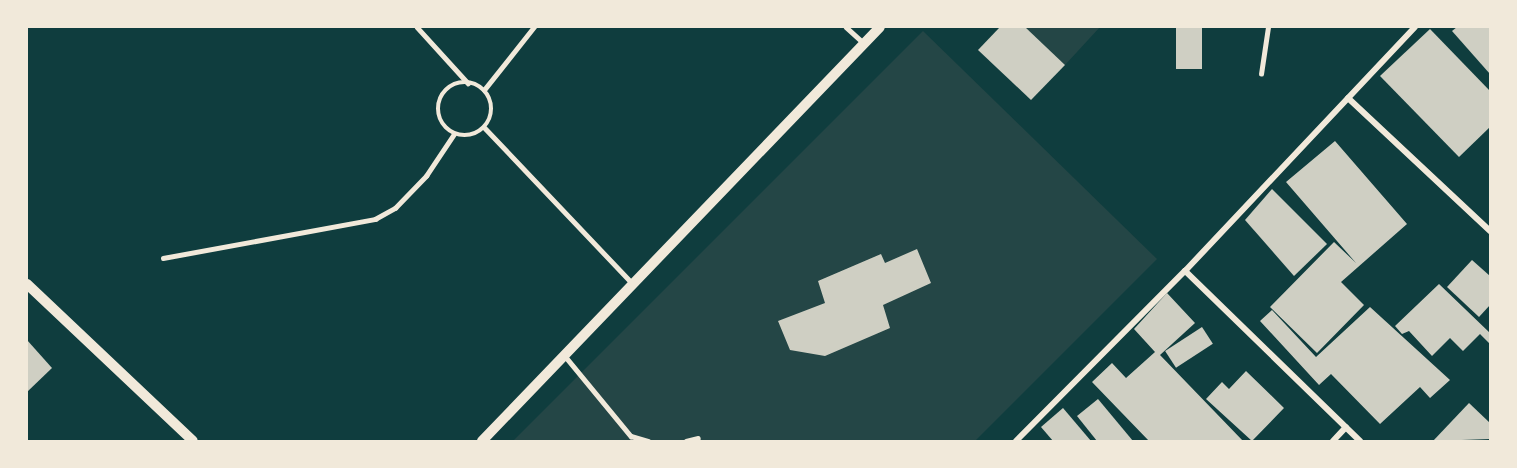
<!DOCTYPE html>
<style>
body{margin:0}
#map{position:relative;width:1517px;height:468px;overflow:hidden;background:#0f3d3e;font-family:Montserrat,sans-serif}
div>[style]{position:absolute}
.green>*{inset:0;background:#244646}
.building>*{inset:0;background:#cfcfc3;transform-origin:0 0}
.service>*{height:4.5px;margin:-2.25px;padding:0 2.25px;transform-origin:2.25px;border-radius:2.25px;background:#f1e9da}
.service>.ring{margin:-2.25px;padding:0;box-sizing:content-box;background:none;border:4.5px solid #f1e9da;border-radius:50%}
.minor>*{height:6px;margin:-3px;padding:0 3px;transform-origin:3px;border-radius:3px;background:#f1e9da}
.tertiary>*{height:10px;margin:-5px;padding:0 5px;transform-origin:5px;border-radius:5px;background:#f1e9da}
span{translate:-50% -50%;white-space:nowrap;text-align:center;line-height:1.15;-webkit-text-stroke:6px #f1e9da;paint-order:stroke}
.frame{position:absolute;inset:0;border:28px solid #f1e9da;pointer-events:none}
</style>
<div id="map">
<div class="green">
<div style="clip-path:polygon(1025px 27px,1100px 27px,1065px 65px)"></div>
<div style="clip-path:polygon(923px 31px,1157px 259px,975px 441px,513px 441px)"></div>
</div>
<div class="building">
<div style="clip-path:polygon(1000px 27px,1025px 27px,1065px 65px,1031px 100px,978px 50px)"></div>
<div style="left:1176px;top:27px;width:26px;height:42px"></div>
<div style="clip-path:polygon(1457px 27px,1490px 27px,1490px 74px,1452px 31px)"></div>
<div style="clip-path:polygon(1430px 29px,1490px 91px,1490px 127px,1459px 157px,1380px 76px)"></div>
<div style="clip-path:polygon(1335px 141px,1407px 224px,1341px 282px,1364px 305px,1317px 353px,1270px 307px,1334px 242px,1356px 263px,1286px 182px)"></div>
<div style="clip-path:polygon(1272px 189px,1327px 244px,1294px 276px,1245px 220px)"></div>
<div style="clip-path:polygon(917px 249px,931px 283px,883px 305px,890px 328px,825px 356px,790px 350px,778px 321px,825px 303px,818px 281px,881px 254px,885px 263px)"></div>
<div style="clip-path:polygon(1472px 260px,1490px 276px,1490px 305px,1479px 317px,1447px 287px)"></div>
<div style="clip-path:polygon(1439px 284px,1490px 333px,1490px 344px,1480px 334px,1463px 351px,1450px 338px,1432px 356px,1409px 331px,1402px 334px,1395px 326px)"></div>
<div style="clip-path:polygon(1167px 293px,1195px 323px,1160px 355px,1243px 441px,1149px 441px,1092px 382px,1112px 363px,1126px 378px,1155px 352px,1134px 329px)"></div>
<div style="clip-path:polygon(1370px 307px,1450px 380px,1430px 398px,1420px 387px,1380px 424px,1331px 374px,1319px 385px,1260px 321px,1272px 310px,1316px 357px)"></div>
<div style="left:1202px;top:327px;width:20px;height:44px;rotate:57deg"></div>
<div style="clip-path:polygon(27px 340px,52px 368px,27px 392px)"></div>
<div style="clip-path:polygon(1246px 371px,1284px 408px,1252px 441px,1206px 399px,1222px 382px,1229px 389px)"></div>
<div style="clip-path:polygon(1098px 399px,1133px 441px,1097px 441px,1077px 416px)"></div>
<div style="clip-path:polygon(1469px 403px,1490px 423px,1490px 439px,1433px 441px)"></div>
<div style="clip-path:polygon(1063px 408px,1091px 441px,1053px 441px,1041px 427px)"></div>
</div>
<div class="service">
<div style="left:417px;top:27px;width:76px;rotate:47.7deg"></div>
<div style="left:846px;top:27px;width:24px;rotate:42deg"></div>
<div style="left:1261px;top:74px;width:48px;rotate:-81.5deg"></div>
<div class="ring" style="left:438px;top:82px;width:49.5px;height:49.5px"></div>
<div style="left:484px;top:90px;width:80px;rotate:-51.6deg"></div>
<div style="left:485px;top:128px;width:214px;rotate:46.5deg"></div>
<div style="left:163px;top:258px;width:216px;rotate:-10.4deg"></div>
<div style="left:375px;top:219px;width:23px;rotate:-29deg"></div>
<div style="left:395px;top:208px;width:45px;rotate:-45.9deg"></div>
<div style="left:426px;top:176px;width:50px;rotate:-56.3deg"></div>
<div style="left:565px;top:356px;width:104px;rotate:50.5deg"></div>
<div style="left:631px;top:436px;width:18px;rotate:16deg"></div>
<div style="left:686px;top:441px;width:12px;rotate:-14deg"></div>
</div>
<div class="minor">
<div style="left:1348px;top:98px;width:195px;rotate:43.1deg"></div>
<div style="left:1016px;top:441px;width:240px;rotate:-45.2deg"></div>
<div style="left:1333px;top:441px;width:19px;rotate:-47deg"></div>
<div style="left:1360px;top:441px;width:244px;rotate:-135.8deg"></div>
<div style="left:1185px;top:271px;width:335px;rotate:-46.7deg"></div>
</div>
<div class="tertiary">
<div style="left:27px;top:284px;width:228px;rotate:43.4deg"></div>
<div style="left:482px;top:441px;width:574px;rotate:-46.13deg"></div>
</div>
<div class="frame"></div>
</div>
